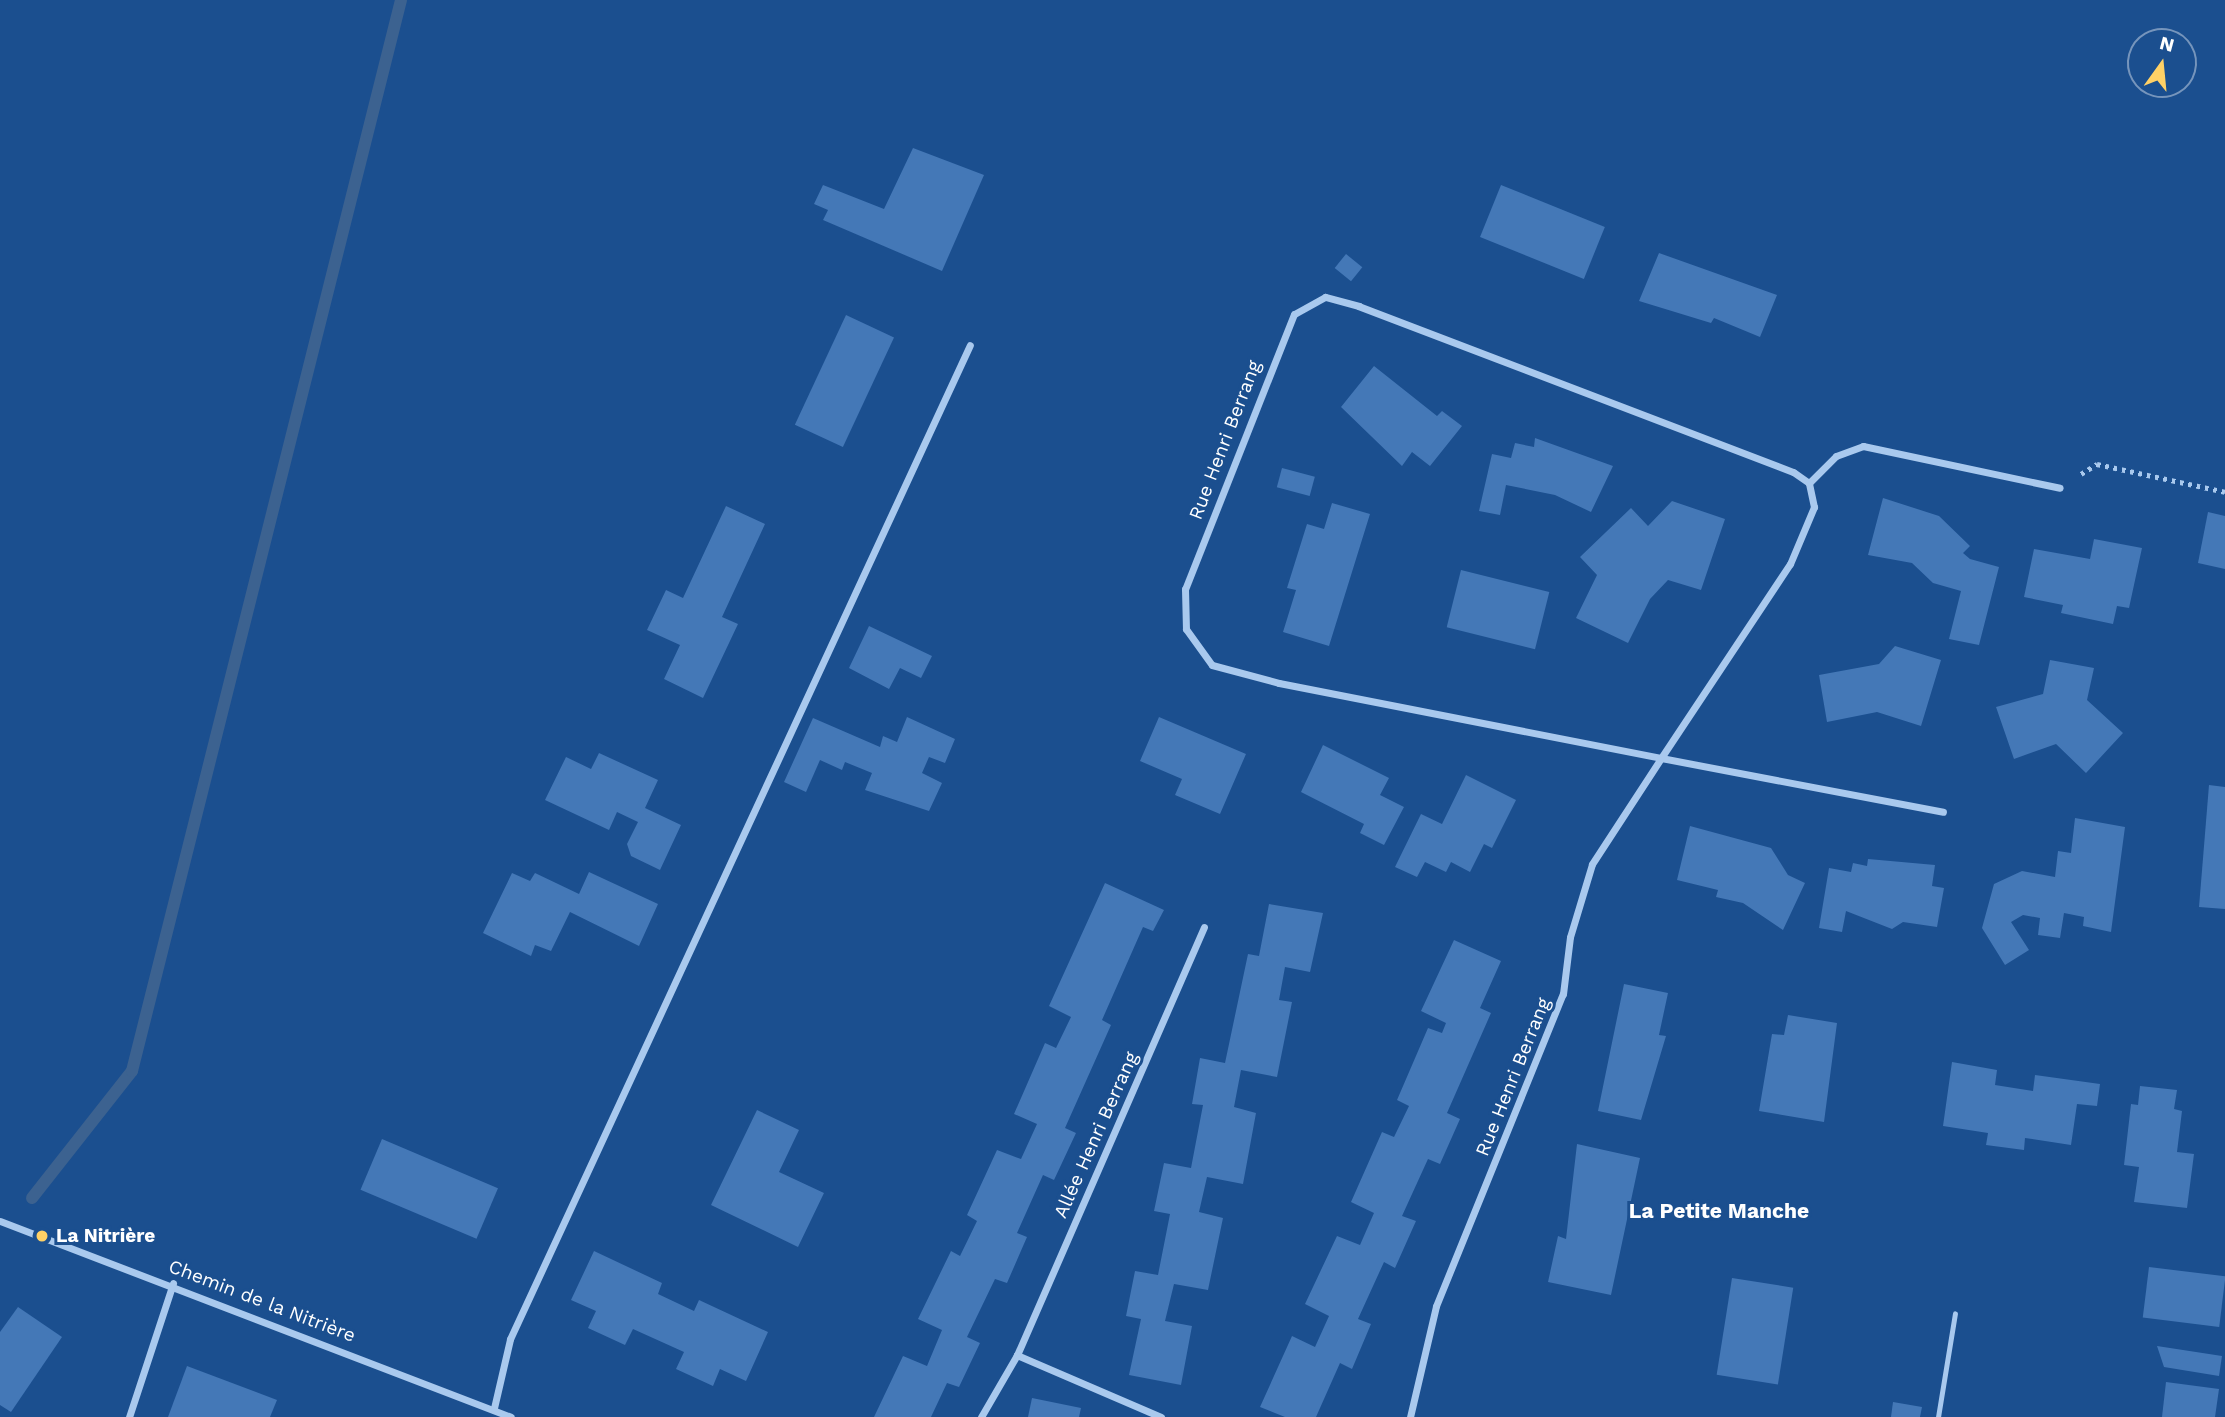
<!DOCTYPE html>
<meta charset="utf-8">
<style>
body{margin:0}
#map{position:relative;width:2225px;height:1417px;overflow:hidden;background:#1b4f8f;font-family:"Work Sans",sans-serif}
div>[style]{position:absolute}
.stream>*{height:12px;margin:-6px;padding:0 6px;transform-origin:6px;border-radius:6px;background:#3c6290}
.building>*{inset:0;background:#4478b7;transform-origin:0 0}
.path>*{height:4.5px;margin-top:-2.25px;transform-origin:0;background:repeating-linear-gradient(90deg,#a9c9ee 0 3.5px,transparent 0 8.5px)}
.lane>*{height:5px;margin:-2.5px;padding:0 2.5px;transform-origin:2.5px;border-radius:2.5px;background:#a9c9ee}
.street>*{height:7px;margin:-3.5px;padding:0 3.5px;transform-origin:3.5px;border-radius:3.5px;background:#a9c9ee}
.dots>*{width:19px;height:19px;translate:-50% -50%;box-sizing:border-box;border:4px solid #1b4f8f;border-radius:50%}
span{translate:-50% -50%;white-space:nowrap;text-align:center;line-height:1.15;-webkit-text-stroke:6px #1b4f8f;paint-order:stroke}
.street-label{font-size:19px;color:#fff}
.poi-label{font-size:19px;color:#fff;font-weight:700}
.left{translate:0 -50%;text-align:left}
.neighbourhood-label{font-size:21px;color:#fff;font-weight:700}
.north{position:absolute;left:2127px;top:28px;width:70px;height:70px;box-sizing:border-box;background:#1b4f8f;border:2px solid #7695bc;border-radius:50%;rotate:15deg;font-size:19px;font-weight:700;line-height:28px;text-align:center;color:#fff}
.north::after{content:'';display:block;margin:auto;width:24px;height:32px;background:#ffd166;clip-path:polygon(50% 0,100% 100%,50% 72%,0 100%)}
</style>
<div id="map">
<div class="stream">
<div style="left:32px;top:1198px;width:162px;rotate:-51.8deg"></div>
<div style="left:132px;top:1071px;width:1104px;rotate:-75.9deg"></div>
</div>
<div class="building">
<div style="clip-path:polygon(913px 148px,984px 175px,942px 271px,823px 220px,828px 210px,814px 204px,823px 185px,884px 209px)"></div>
<div style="left:1501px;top:185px;width:112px;height:56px;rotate:22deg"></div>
<div style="clip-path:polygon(1659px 253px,1777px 295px,1760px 337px,1714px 318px,1711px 323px,1639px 301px)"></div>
<div style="left:1346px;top:254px;width:21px;height:18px;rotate:39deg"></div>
<div style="left:846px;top:315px;width:53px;height:121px;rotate:25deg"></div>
<div style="clip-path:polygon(1374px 366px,1437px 416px,1442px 411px,1462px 426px,1430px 466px,1412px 452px,1402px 466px,1341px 407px)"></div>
<div style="clip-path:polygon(1535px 438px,1613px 466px,1591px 512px,1555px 495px,1506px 485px,1500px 515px,1479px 511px,1492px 454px,1511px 458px,1515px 443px,1534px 447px)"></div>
<div style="left:1282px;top:468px;width:34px;height:20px;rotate:15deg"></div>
<div style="clip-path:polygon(1883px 498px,1939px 516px,1970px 546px,1963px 553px,1970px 559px,1999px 567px,1979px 645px,1949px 639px,1961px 591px,1933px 583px,1912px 563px,1868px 555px)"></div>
<div style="clip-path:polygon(1672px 501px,1725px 519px,1701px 590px,1668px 580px,1650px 599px,1628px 643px,1576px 618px,1597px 575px,1580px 557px,1631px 508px,1648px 526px)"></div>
<div style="clip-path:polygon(1332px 503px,1370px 514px,1329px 646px,1283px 632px,1296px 590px,1287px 588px,1307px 524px,1324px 529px)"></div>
<div style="clip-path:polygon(726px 506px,765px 524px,722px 617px,738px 624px,703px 698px,664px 679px,680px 645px,647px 630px,666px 590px,683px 598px)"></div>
<div style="clip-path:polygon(2208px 512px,2225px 516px,2225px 569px,2198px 563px)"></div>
<div style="clip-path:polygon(2094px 539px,2142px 548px,2129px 608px,2117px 606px,2113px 624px,2061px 613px,2063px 605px,2024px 597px,2034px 549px,2090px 559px)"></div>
<div style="left:1461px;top:570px;width:91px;height:59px;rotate:14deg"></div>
<div style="clip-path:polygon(869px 626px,932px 656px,921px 678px,900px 668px,889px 689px,849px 668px)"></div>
<div style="clip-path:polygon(1895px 646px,1941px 660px,1921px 726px,1877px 712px,1827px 722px,1819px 675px,1879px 664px)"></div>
<div style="clip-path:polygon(2050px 660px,2094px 668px,2087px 700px,2123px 733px,2086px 773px,2056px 744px,2014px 759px,1996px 707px,2043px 694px)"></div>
<div style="clip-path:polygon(907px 717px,955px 739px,945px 763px,929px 757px,922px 773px,942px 783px,929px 811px,865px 790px,872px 773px,845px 762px,842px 770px,820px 760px,806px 792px,784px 782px,813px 718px,880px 747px,883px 736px,897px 742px)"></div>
<div style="clip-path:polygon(1159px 717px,1246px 754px,1220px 814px,1175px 795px,1182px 779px,1140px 761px)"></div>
<div style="clip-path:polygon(1323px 745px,1389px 778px,1380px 795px,1404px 807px,1384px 845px,1360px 833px,1364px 824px,1301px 792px)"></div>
<div style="clip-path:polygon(599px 753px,658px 780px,645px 808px,681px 825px,660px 870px,631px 856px,627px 844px,638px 822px,617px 812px,609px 830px,545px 800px,566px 757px,591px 769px)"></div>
<div style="clip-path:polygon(1466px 775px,1516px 800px,1492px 848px,1484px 844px,1470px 872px,1451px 862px,1446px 872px,1425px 862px,1417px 877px,1395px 867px,1421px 814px,1442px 824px)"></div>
<div style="clip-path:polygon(2209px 785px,2225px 787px,2225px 909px,2199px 907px)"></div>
<div style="clip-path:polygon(2075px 818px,2125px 827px,2111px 932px,2083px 926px,2084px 917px,2064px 913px,2060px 938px,2038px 935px,2040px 918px,2023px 915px,2011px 922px,2029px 950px,2005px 965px,1982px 928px,1994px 884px,2022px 871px,2055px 877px,2058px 851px,2071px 853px)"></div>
<div style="clip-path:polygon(1690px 826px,1771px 848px,1788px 875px,1805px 883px,1783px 930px,1743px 903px,1716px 897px,1718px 890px,1677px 880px)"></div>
<div style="clip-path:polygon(1868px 859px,1935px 865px,1932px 886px,1944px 888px,1937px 927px,1903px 922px,1892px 929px,1846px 911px,1842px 932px,1819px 928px,1829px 868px,1851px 872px,1853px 863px,1867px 866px)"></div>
<div style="clip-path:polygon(589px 872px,658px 904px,639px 946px,570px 912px,551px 951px,535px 945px,531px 956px,483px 933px,512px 873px,530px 881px,535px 873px,579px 894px)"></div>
<div style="clip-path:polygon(1105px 883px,1164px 910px,1153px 931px,1143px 927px,1102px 1020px,1111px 1025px,1065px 1128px,1076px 1133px,1054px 1180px,1043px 1175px,1017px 1233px,1027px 1237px,1007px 1283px,995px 1279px,967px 1337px,980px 1343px,959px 1387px,947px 1383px,931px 1417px,874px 1417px,903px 1356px,927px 1366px,942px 1330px,918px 1319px,951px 1251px,960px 1256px,977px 1221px,967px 1215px,997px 1150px,1021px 1159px,1037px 1124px,1014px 1114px,1045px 1043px,1056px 1048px,1071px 1017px,1049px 1006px)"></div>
<div style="clip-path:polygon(1269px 904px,1323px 913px,1310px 972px,1285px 967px,1279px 1000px,1292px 1002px,1277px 1077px,1241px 1070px,1234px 1107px,1256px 1113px,1243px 1184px,1207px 1177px,1199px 1212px,1223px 1218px,1208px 1290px,1174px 1284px,1165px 1321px,1192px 1326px,1181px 1385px,1129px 1375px,1141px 1319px,1126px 1316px,1135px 1271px,1158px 1275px,1170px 1214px,1154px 1211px,1164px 1163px,1191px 1168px,1203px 1105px,1192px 1104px,1200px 1058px,1225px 1063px,1248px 954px,1259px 956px)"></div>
<div style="clip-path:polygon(1454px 940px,1501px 961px,1480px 1008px,1491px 1013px,1447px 1113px,1460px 1119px,1440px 1164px,1428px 1159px,1402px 1216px,1416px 1221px,1395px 1268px,1384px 1262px,1358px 1319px,1371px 1324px,1352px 1369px,1340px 1363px,1316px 1417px,1285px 1417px,1260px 1407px,1292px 1336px,1315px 1347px,1329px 1316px,1305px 1304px,1337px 1236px,1360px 1245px,1374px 1213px,1351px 1202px,1382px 1132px,1394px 1137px,1409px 1106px,1397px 1100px,1428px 1028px,1442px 1033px,1446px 1023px,1421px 1011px)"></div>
<div style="clip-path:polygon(1624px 984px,1668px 993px,1659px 1035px,1666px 1036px,1641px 1120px,1598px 1111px)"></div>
<div style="clip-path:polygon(1788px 1015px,1837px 1023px,1824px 1122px,1759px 1111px,1772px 1034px,1784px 1035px)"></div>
<div style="clip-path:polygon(1952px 1062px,1997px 1070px,1995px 1085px,2033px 1091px,2035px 1075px,2100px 1084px,2097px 1106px,2077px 1104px,2071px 1145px,2025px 1138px,2024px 1150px,1986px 1145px,1988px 1133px,1943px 1126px)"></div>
<div style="clip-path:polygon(2140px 1086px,2177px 1090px,2174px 1109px,2182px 1111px,2177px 1152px,2194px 1154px,2187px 1208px,2134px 1202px,2139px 1167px,2124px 1165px,2131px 1104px,2138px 1105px)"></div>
<div style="clip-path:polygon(757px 1110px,799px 1130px,779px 1172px,824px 1193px,798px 1247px,711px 1205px)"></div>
<div style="left:382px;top:1139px;width:126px;height:55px;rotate:23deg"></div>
<div style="clip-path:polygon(1577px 1144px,1640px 1158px,1611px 1295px,1548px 1282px,1558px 1236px,1566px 1239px)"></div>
<div style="clip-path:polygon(594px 1251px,662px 1283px,658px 1294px,694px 1311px,699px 1300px,768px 1332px,746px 1381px,720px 1369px,713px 1386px,676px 1369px,684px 1352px,633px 1329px,625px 1345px,588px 1328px,596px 1311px,571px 1300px)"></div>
<div style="left:2149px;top:1267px;width:77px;height:51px;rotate:7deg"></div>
<div style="left:1732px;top:1278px;width:62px;height:98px;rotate:9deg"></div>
<div style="clip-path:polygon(18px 1307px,62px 1337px,11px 1412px,0 1405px,0 1332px)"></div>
<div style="clip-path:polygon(2157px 1346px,2222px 1356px,2219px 1376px,2164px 1367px)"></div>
<div style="clip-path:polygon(187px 1366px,277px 1400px,270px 1417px,168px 1417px)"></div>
<div style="clip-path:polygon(2166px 1382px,2219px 1389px,2215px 1417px,2162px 1417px)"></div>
<div style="clip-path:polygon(1032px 1398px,1081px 1408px,1079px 1417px,1028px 1417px)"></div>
<div style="clip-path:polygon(1893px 1402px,1922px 1407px,1920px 1417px,1891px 1417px)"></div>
</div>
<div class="path">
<div style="left:2081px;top:474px;width:19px;rotate:-32deg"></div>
<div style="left:2097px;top:464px;width:131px;rotate:12.3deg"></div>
</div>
<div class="lane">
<div style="left:1938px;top:1417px;width:105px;rotate:-80.7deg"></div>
</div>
<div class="street">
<div style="left:1809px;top:483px;width:38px;rotate:-45deg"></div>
<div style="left:1836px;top:456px;width:29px;rotate:-20deg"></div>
<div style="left:1863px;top:446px;width:201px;rotate:12deg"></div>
<div style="left:0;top:1221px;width:547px;rotate:20.98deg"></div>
<div style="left:494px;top:1408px;width:71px;rotate:-76.9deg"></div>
<div style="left:510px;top:1339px;width:1095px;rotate:-65.17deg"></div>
<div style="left:129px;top:1417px;width:141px;rotate:-71.8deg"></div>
<div style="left:981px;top:1417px;width:72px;rotate:-59.9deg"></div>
<div style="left:1161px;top:1417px;width:157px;rotate:-156.7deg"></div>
<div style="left:1017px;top:1355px;width:467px;rotate:-66.4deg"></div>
<div style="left:1410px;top:1417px;width:114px;rotate:-76.8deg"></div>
<div style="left:1436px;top:1306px;width:337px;rotate:-67.9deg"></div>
<div style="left:1563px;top:994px;width:57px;rotate:-83deg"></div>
<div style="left:1570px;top:937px;width:76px;rotate:-73.2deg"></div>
<div style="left:1592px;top:864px;width:126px;rotate:-56.9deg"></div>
<div style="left:1661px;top:758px;width:233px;rotate:-56.4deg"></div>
<div style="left:1790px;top:564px;width:62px;rotate:-67.2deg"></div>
<div style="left:1814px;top:507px;width:25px;rotate:-102deg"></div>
<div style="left:1809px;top:483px;width:19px;rotate:-145deg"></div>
<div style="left:1793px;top:472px;width:465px;rotate:-159.1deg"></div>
<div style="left:1359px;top:306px;width:35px;rotate:-165deg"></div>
<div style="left:1325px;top:297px;width:35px;rotate:151deg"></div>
<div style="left:1294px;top:314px;width:296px;rotate:111.6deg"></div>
<div style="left:1185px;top:589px;width:40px;rotate:88.6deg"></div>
<div style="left:1186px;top:629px;width:44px;rotate:54.2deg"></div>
<div style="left:1212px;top:665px;width:69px;rotate:15deg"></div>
<div style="left:1279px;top:683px;width:389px;rotate:11.1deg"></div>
<div style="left:1661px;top:758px;width:287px;rotate:10.8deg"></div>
</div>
<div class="dots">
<div style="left:42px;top:1236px;background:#ffd166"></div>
</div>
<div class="street-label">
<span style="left:1225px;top:440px;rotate:-69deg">Rue Henri Berrang</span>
<span style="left:1513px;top:1077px;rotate:-68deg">Rue Henri Berrang</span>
<span style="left:1096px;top:1135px;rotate:-66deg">Allée Henri Berrang</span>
<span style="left:262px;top:1301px;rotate:21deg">Chemin de la Nitrière</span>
</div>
<div class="poi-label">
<span class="left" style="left:56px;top:1236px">La Nitrière</span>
</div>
<div class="neighbourhood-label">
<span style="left:1719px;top:1211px">La Petite Manche</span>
</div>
<div class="north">N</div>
</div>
